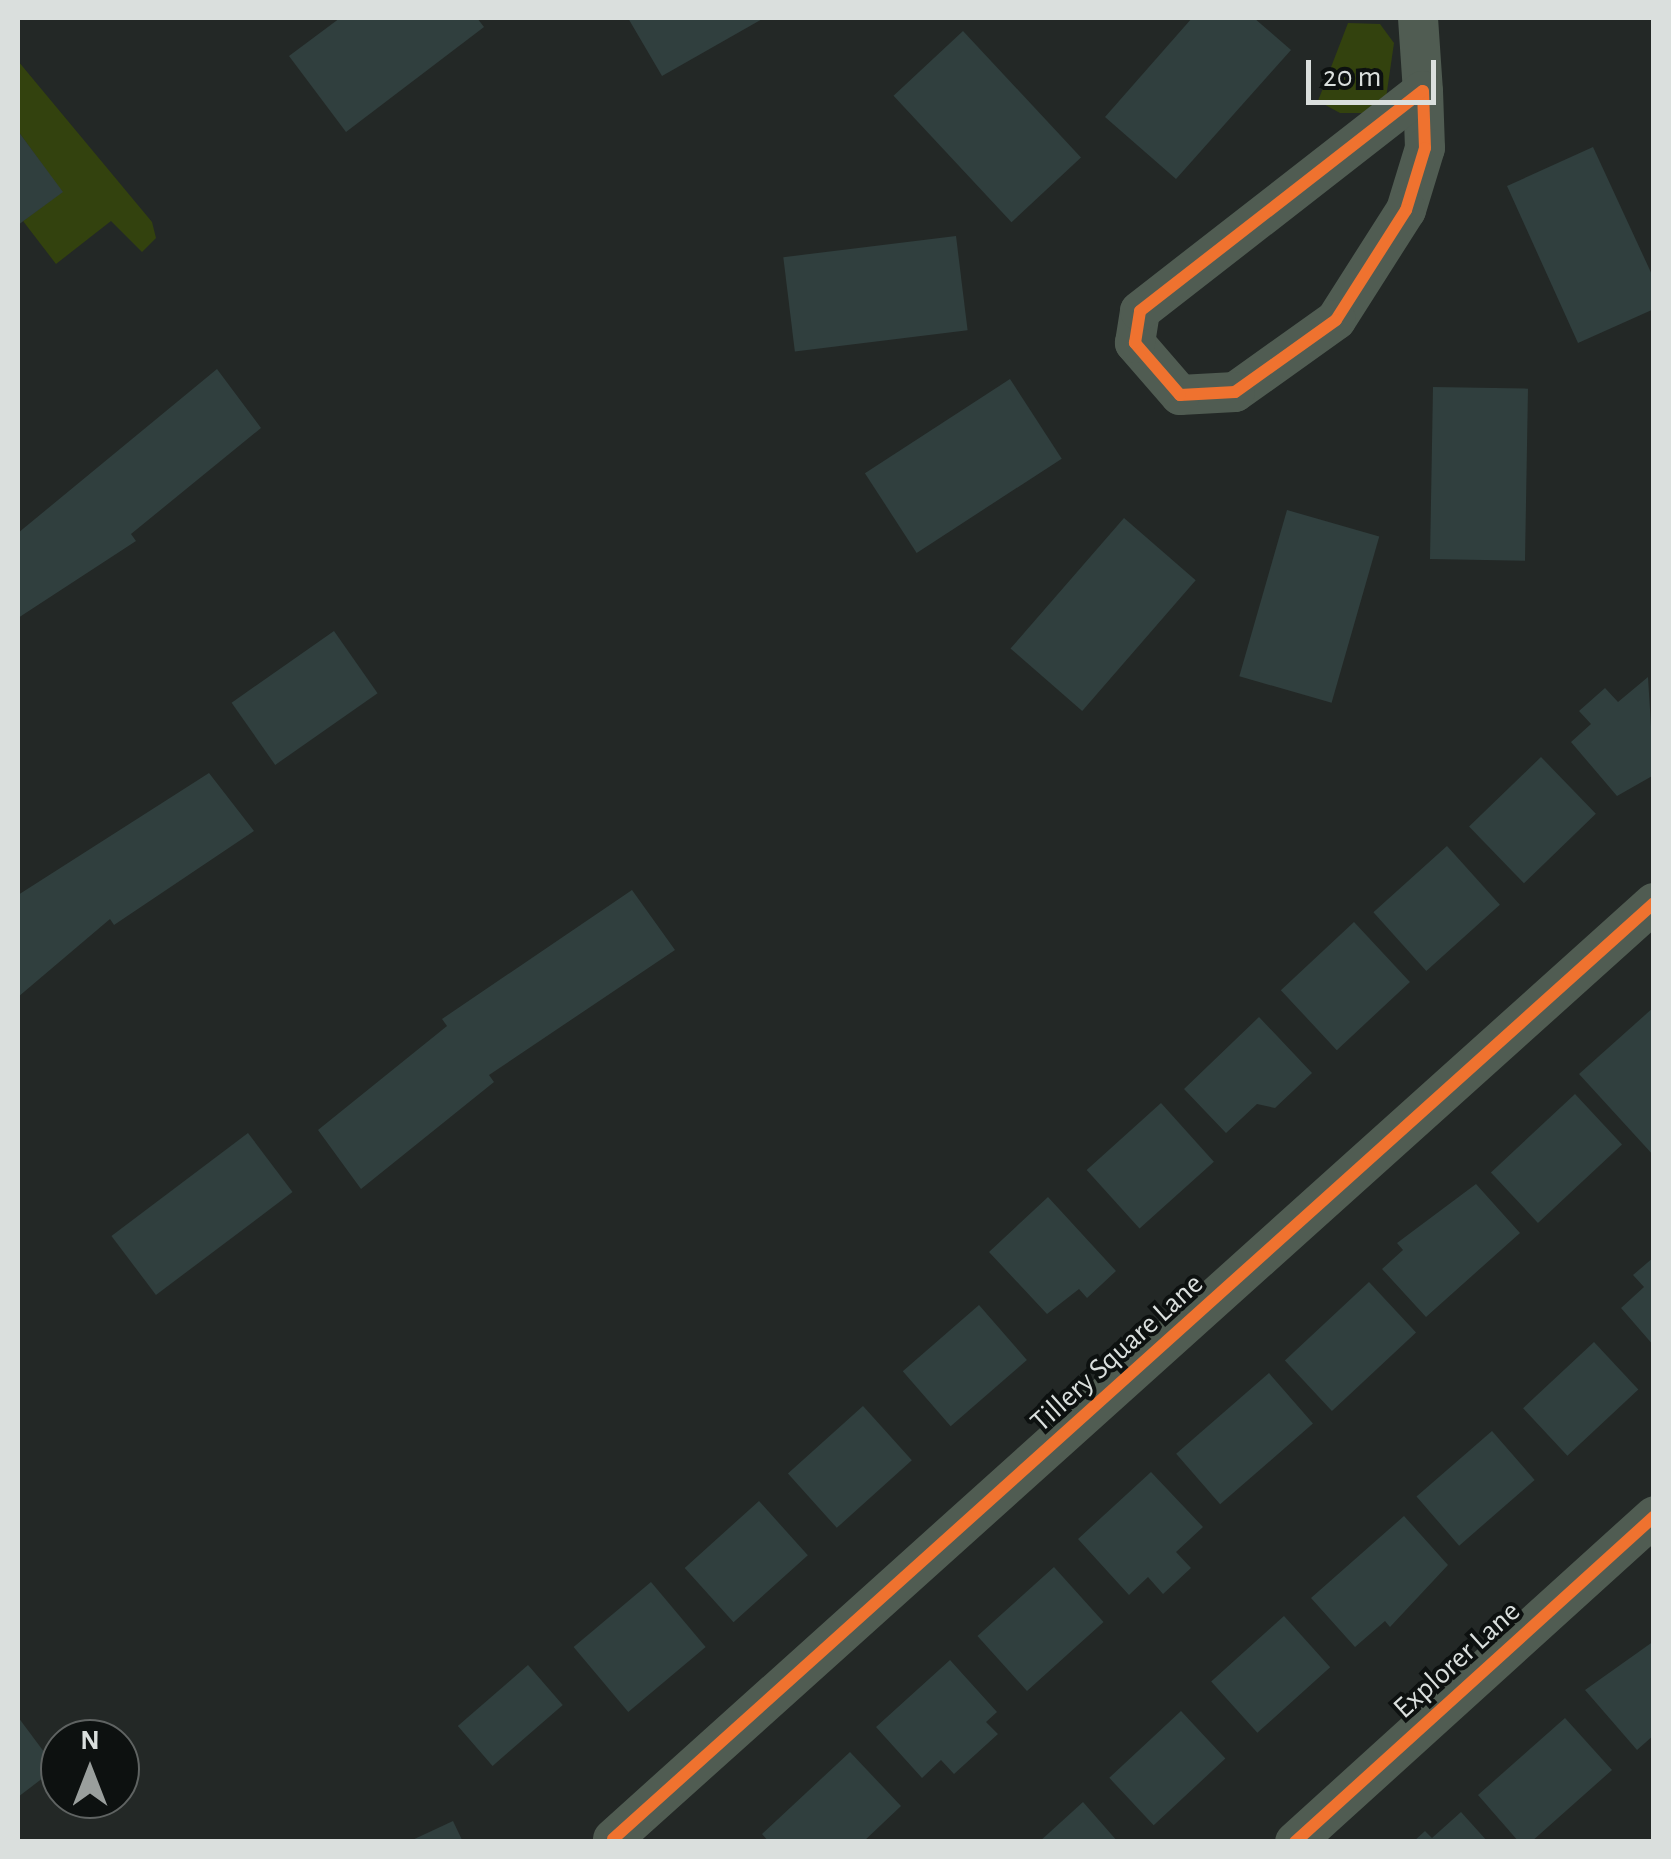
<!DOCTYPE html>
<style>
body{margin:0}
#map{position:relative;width:1671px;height:1859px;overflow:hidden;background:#232826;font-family:"Alegreya Sans",sans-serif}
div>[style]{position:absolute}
.green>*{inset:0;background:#33420e}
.building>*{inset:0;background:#303f3e;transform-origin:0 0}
.street>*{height:40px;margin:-20px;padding:0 20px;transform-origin:20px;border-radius:20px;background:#505c52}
.cycleway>*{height:12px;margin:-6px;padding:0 6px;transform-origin:6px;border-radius:6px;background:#ef722f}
span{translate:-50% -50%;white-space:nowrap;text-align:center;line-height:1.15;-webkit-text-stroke:8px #0d1110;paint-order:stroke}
.street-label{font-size:30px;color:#dadfdd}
.frame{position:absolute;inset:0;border:20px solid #dadfdd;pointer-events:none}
.north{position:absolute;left:40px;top:1719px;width:100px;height:100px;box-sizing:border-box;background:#0d1110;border:2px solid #5f6362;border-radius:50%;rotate:0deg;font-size:28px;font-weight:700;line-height:40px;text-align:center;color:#dadfdd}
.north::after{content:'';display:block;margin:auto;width:35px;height:45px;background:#9a9f9d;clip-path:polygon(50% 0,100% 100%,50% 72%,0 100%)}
.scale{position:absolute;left:1306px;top:60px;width:130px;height:45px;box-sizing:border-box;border:5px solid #dadfdd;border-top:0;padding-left:12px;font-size:30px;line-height:35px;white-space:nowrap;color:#dadfdd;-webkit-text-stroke:8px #0d1110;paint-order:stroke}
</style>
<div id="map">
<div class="green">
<div style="clip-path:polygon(1348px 23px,1380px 24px,1394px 43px,1385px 105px,1371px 113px,1340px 113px,1318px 101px)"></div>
<div style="clip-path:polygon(18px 61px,152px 222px,156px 238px,142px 252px,111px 221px,56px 264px,23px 221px,62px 192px,18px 131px)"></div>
</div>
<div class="building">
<div style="clip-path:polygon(340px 18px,477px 18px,484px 27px,346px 132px,289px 56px)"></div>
<div style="clip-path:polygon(628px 18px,764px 18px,662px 76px)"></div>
<div style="clip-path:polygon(1192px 18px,1254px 18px,1291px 50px,1176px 179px,1105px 117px)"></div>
<div style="left:963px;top:31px;width:173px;height:95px;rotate:47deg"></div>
<div style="clip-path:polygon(18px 131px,63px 192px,18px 225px)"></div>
<div style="clip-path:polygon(1593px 147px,1654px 279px,1654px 309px,1578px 343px,1507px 186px)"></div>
<div style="left:956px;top:236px;width:95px;height:174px;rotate:83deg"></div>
<div style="clip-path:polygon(217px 369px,261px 428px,131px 534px,136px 541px,18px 618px,18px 533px)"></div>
<div style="left:1010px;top:379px;width:95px;height:173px;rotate:57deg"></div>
<div style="left:1433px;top:387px;width:95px;height:172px;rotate:1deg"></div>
<div style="left:1287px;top:510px;width:96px;height:173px;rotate:16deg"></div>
<div style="left:1124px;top:518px;width:95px;height:173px;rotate:41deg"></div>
<div style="left:334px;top:631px;width:76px;height:125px;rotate:55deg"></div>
<div style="clip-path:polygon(1648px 677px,1654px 775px,1617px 796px,1571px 742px,1591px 724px,1579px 711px,1605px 688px,1618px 702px)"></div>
<div style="left:1541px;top:757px;width:79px;height:100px;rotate:46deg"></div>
<div style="clip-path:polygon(209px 773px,254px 831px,114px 925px,110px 919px,18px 997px,18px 895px)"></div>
<div style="left:1447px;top:846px;width:79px;height:99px;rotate:48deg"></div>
<div style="clip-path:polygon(632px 890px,675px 950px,489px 1075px,494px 1082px,361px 1189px,318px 1130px,447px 1026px,442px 1019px)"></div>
<div style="left:1354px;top:922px;width:82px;height:100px;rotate:47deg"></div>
<div style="clip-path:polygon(1654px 1007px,1654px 1156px,1579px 1074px)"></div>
<div style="clip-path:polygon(1259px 1017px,1312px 1073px,1275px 1108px,1257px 1104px,1226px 1133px,1184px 1089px)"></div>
<div style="left:1575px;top:1094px;width:69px;height:115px;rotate:47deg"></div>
<div style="left:1161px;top:1103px;width:79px;height:100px;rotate:48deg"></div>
<div style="left:248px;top:1133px;width:74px;height:171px;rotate:53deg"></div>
<div style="clip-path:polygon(1476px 1184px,1520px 1233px,1426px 1317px,1382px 1269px,1403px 1250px,1397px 1243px)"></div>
<div style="clip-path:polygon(1048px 1197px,1116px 1271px,1087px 1298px,1079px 1289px,1047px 1314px,989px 1252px)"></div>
<div style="clip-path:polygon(1654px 1257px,1654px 1346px,1621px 1308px,1644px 1287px,1633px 1275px)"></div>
<div style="left:1369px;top:1282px;width:69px;height:115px;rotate:47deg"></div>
<div style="left:979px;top:1305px;width:73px;height:101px;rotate:49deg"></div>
<div style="left:1594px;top:1342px;width:65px;height:97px;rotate:47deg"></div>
<div style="left:1269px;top:1373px;width:67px;height:123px;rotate:49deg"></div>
<div style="left:863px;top:1406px;width:73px;height:101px;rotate:48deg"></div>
<div style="left:1492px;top:1431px;width:65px;height:100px;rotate:49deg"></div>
<div style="clip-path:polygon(1151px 1472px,1203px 1527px,1176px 1552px,1191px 1568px,1163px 1594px,1148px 1577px,1129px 1595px,1078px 1539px)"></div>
<div style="left:759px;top:1501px;width:73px;height:100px;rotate:48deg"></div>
<div style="clip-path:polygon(1404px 1516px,1448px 1565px,1390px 1627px,1385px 1621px,1355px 1647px,1311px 1598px)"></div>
<div style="left:1054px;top:1567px;width:74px;height:103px;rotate:48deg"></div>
<div style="left:651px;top:1582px;width:85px;height:101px;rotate:50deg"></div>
<div style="left:1284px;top:1616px;width:69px;height:98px;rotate:48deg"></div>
<div style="clip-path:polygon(1654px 1641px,1654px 1735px,1637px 1750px,1585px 1690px)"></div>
<div style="clip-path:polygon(950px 1660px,997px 1712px,986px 1722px,998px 1734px,954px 1774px,941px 1760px,922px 1778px,876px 1727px)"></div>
<div style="left:528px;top:1665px;width:53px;height:93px;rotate:49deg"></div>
<div style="left:1181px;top:1711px;width:65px;height:98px;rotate:47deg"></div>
<div style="clip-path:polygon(18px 1717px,56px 1768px,18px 1797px)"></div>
<div style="clip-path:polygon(1565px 1718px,1612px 1770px,1531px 1842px,1519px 1842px,1478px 1795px)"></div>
<div style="clip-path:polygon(850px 1752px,901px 1806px,863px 1842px,769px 1842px,762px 1834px)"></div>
<div style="clip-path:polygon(1083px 1802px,1118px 1842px,1039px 1842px)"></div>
<div style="clip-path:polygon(1461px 1812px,1488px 1842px,1413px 1842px,1425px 1831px,1432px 1838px)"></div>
<div style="clip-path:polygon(453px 1821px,463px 1842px,408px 1842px)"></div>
</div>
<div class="street">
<div style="left:1418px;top:18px;width:73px;rotate:86.1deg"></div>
<div style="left:1423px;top:91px;width:57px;rotate:88deg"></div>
<div style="left:1425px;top:148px;width:65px;rotate:107deg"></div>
<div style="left:1406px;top:210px;width:130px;rotate:122.5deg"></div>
<div style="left:1336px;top:320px;width:124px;rotate:144.5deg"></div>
<div style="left:1235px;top:392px;width:55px;rotate:176.9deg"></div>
<div style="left:1180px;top:395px;width:69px;rotate:-130.9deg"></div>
<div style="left:1135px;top:343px;width:32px;rotate:-81deg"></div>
<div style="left:1140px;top:311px;width:358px;rotate:-37.9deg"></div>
<div style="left:613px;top:1839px;width:1400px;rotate:-41.96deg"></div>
<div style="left:1295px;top:1842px;width:485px;rotate:-42.2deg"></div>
</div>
<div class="cycleway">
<div style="left:1423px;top:91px;width:57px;rotate:88deg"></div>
<div style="left:1425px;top:148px;width:65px;rotate:107deg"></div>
<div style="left:1406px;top:210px;width:130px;rotate:122.5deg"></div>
<div style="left:1336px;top:320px;width:124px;rotate:144.5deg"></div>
<div style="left:1235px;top:392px;width:55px;rotate:176.9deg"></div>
<div style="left:1180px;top:395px;width:69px;rotate:-130.9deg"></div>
<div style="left:1135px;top:343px;width:32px;rotate:-81deg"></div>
<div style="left:1140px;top:311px;width:358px;rotate:-37.9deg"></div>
<div style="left:613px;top:1839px;width:1400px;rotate:-41.96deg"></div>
<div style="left:1295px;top:1842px;width:485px;rotate:-42.2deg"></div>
</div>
<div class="street-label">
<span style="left:1117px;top:1353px;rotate:-42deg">Tillery Square Lane</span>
<span style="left:1457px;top:1660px;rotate:-42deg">Explorer Lane</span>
</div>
<div class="frame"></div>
<div class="north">N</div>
<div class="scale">20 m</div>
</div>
